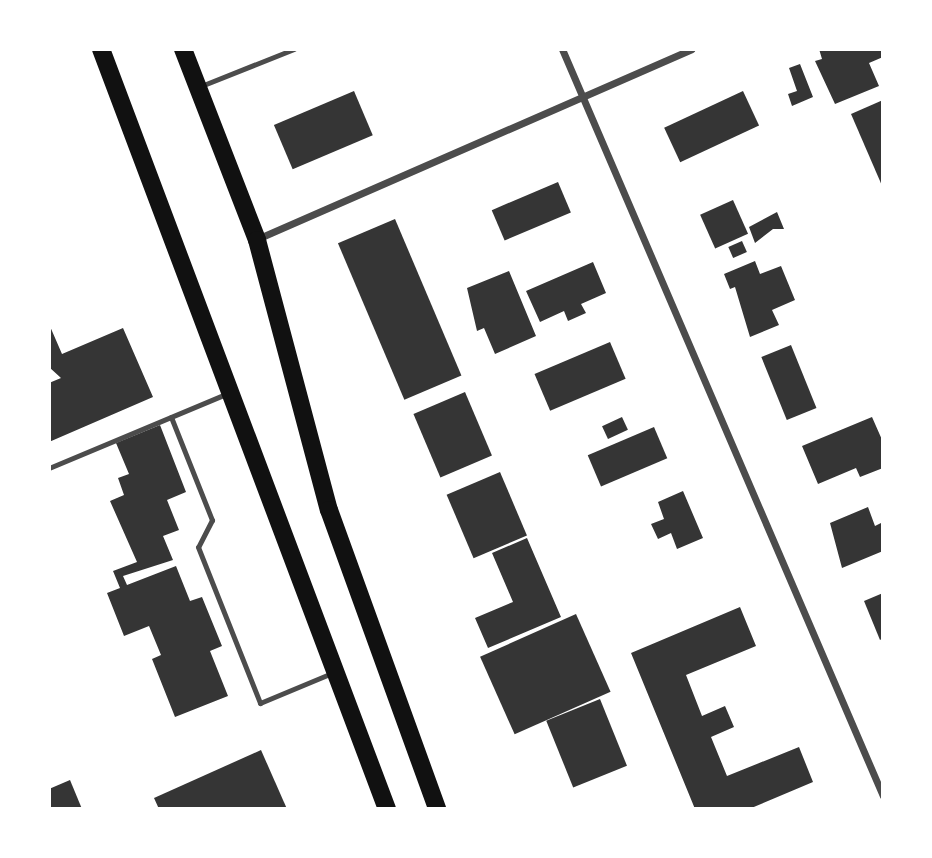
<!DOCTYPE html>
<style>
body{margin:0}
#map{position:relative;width:932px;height:858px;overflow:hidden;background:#fff;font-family:"Crimson Pro",serif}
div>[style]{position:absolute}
.building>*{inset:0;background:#353535;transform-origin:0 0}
.service>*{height:5px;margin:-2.5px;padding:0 2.5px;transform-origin:2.5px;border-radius:2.5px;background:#4c4c4c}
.minor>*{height:7px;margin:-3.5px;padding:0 3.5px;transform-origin:3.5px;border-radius:3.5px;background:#4c4c4c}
.primary>*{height:18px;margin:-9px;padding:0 9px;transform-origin:9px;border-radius:9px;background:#111}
span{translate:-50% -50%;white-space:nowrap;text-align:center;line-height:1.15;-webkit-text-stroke:7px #fff;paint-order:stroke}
.frame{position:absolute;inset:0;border:51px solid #fff;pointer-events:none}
</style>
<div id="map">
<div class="building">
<div style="clip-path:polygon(819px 49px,883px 49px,883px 57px,869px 63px,879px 86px,835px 104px,815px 61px,822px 59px)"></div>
<div style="clip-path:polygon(800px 64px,813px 97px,792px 106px,788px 94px,797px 91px,789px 68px)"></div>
<div style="left:354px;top:91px;width:48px;height:87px;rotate:67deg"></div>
<div style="left:743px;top:91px;width:38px;height:87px;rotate:65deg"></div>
<div style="clip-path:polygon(883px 100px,883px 188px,851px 114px)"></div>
<div style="left:558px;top:182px;width:33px;height:72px;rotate:67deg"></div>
<div style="left:733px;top:200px;width:37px;height:36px;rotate:66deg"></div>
<div style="clip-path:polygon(777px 212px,784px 229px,773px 229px,755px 243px,749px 227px)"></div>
<div style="left:395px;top:219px;width:170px;height:62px;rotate:67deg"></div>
<div style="left:742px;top:241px;width:12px;height:15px;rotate:66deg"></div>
<div style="clip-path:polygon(755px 261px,760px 274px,781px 266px,795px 300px,772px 310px,779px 325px,750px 337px,735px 287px,730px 289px,724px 274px)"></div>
<div style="clip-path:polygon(593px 262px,606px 293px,581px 304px,586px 313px,568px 321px,564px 311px,540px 322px,526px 291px)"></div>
<div style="clip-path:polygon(509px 271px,536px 336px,495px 354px,484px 328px,477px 331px,467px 288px)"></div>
<div style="clip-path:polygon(49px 324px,62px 354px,123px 328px,153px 397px,49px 442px,49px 383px,61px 378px,49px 367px)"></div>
<div style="left:610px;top:342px;width:40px;height:82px;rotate:67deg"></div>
<div style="left:791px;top:345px;width:68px;height:32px;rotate:68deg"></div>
<div style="left:465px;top:392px;width:69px;height:56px;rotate:67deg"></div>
<div style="left:622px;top:417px;width:14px;height:22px;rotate:65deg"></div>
<div style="clip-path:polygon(872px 417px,883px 442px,883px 468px,860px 477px,856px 468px,818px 484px,802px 446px)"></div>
<div style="clip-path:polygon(160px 425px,186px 492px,167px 500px,179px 530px,163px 536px,173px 560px,123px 576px,127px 585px,176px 566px,190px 601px,202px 597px,222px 646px,210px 651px,228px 696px,175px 717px,152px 659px,161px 655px,149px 626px,124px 636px,107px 593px,120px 588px,113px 571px,137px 562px,110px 501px,124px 495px,118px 478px,129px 474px,116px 443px)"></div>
<div style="left:654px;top:427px;width:34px;height:72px;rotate:67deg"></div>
<div style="left:500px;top:472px;width:69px;height:58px;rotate:67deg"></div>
<div style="clip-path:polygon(683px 491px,703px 538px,677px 549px,671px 533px,658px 539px,651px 524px,664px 519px,658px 502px)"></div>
<div style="clip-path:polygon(868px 507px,875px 526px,883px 522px,883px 551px,842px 568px,830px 523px)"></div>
<div style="clip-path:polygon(527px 538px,561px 617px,488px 648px,475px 618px,513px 602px,492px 553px)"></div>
<div style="clip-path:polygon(883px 593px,883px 638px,880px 640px,864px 601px)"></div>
<div style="clip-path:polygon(740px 607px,756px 646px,686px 675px,702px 716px,725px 706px,734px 727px,711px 737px,727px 776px,799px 747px,813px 782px,749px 809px,695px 809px,631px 653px)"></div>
<div style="left:576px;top:614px;width:85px;height:105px;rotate:66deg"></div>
<div style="left:600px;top:699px;width:72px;height:58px;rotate:68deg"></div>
<div style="clip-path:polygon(261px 750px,287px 809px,159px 809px,154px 798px)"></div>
<div style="clip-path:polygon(70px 780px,82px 809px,49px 809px,49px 789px)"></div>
</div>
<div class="service">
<div style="left:201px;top:86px;width:100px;rotate:-21.7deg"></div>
<div style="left:171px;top:417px;width:111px;rotate:68.3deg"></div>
<div style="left:212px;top:520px;width:30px;rotate:117deg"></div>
<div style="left:198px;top:547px;width:168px;rotate:68.3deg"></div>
<div style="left:260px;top:703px;width:78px;rotate:-22.6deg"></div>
<div style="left:49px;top:468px;width:194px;rotate:-22.7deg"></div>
</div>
<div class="minor">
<div style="left:562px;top:49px;width:813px;rotate:66.75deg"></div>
<div style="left:257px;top:239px;width:474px;rotate:-23.6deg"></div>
</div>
<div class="primary">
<div style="left:101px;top:49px;width:812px;rotate:69.38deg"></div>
<div style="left:183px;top:49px;width:205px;rotate:68.8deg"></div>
<div style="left:257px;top:240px;width:279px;rotate:75.1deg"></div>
<div style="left:329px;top:510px;width:318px;rotate:70.1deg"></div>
</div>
<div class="frame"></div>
</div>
